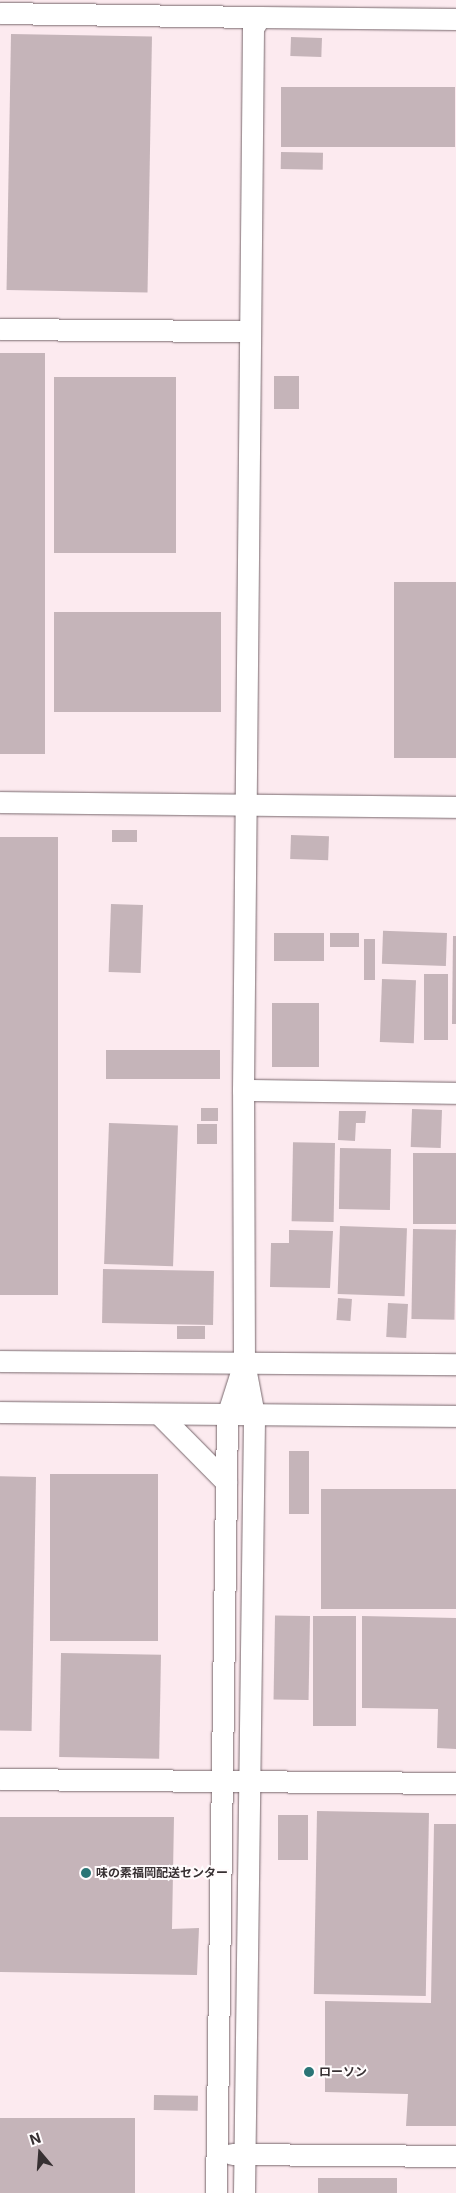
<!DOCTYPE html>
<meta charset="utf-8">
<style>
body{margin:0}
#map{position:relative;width:456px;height:2193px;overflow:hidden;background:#fceaef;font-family:Inter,"Noto Sans JP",sans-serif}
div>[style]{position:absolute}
.building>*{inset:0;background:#c5b4b9;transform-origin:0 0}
.roads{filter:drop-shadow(0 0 1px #78686d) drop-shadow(0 0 1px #78686d)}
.minor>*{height:21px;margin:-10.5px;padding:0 10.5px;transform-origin:10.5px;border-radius:10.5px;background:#fff}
.dots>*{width:14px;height:14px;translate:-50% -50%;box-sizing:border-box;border:2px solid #fffbfc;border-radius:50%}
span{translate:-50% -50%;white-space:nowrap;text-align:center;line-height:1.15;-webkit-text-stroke:4px #fffbfc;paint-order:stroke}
.poi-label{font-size:12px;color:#373032;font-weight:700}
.left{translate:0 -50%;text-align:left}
.north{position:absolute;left:15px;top:2128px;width:50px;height:50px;-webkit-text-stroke:4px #fffbfc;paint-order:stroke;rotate:342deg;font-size:14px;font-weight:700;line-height:20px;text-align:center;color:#373032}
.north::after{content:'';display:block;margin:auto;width:18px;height:22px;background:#373032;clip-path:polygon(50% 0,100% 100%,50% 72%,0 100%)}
</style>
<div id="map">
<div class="building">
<div style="left:11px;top:34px;width:141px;height:256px;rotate:1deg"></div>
<div style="left:291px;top:37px;width:31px;height:19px;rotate:2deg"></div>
<div style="left:281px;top:87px;width:174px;height:60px"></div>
<div style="left:281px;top:152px;width:42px;height:17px;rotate:1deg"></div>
<div style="left:0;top:353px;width:45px;height:401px"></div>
<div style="left:274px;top:376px;width:25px;height:33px"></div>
<div style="left:54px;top:377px;width:122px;height:176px"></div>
<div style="left:394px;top:582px;width:62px;height:176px"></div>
<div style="left:54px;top:612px;width:167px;height:100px"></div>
<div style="left:137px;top:830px;width:12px;height:25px;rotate:90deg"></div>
<div style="left:291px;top:835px;width:38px;height:24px;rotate:2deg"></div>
<div style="left:0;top:837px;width:58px;height:458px"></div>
<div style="left:111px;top:904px;width:32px;height:68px;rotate:2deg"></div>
<div style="left:274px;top:933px;width:50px;height:28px"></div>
<div style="left:330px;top:933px;width:29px;height:14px"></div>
<div style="left:447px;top:933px;width:33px;height:64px;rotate:92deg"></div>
<div style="clip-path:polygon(453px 936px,456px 936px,456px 1024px,452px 1024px)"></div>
<div style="left:364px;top:939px;width:11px;height:41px"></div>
<div style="left:424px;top:974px;width:24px;height:66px"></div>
<div style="left:382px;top:979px;width:34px;height:63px;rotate:2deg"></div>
<div style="left:272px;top:1003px;width:47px;height:64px"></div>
<div style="left:106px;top:1050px;width:114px;height:29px"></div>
<div style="left:201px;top:1108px;width:17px;height:13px"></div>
<div style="left:442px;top:1110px;width:38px;height:30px;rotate:92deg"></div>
<div style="clip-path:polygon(339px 1111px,366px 1111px,365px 1123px,356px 1123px,355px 1141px,338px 1140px)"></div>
<div style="left:109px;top:1123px;width:69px;height:141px;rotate:2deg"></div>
<div style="left:197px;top:1124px;width:20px;height:20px"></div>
<div style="left:335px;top:1143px;width:79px;height:42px;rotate:91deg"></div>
<div style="left:340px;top:1148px;width:51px;height:61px;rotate:1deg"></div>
<div style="left:413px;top:1153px;width:43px;height:71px"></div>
<div style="left:340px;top:1226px;width:67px;height:68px;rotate:2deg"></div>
<div style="left:413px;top:1229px;width:43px;height:90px;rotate:1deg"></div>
<div style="clip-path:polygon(289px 1230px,333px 1231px,330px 1288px,270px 1287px,271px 1243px,289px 1243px)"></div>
<div style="left:103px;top:1269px;width:111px;height:54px;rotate:1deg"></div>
<div style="left:338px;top:1298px;width:14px;height:22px;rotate:4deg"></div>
<div style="left:388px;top:1303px;width:20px;height:34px;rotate:3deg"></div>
<div style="left:177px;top:1326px;width:28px;height:13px"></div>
<div style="left:289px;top:1451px;width:20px;height:63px"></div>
<div style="left:50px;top:1474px;width:108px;height:167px"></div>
<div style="left:36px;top:1477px;width:254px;height:36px;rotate:91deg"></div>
<div style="left:321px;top:1489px;width:135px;height:120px"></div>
<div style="left:310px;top:1616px;width:84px;height:35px;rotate:91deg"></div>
<div style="left:356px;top:1616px;width:110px;height:43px;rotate:90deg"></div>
<div style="clip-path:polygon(362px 1616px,456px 1618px,456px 1749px,437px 1748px,438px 1709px,362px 1708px)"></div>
<div style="left:61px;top:1653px;width:100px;height:104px;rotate:1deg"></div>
<div style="left:317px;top:1811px;width:112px;height:183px;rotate:1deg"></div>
<div style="left:278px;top:1815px;width:30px;height:45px"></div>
<div style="clip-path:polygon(0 1817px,174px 1817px,172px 1929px,199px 1928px,197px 1975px,0 1972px)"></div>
<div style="clip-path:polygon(434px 1824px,456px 1824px,456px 2126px,406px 2126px,408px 2094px,325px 2092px,325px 2001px,431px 2003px)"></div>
<div style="left:154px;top:2095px;width:44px;height:15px;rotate:1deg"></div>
<div style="left:0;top:2118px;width:135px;height:75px"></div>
<div style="left:318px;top:2178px;width:79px;height:15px"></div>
</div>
<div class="roads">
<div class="minor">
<div style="left:0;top:13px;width:260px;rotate:0.9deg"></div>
<div style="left:0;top:329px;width:250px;rotate:0.5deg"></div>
<div style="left:0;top:802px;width:456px;rotate:0.6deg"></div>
<div style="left:243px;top:1090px;width:213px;rotate:0.8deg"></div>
<div style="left:0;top:1361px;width:456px;rotate:0.4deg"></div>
<div style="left:0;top:1412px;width:456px;rotate:0.5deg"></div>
<div style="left:160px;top:1415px;width:94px;rotate:45.4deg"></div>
<div style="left:0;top:1779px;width:456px;rotate:0.5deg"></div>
<div style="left:232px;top:2154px;width:224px;rotate:0.5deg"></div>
<div style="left:216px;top:2193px;width:777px;rotate:-89.19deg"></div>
<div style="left:227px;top:1416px;width:52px;rotate:-72.3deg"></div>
<div style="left:244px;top:2193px;width:778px;rotate:-89.26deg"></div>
<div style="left:254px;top:1415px;width:54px;rotate:-100.7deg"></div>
<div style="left:244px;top:1362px;width:272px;rotate:-90.2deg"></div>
<div style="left:243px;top:1090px;width:1062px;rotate:-89.46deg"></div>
<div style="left:253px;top:28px;width:13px;rotate:-58deg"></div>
<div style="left:260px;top:17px;width:196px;rotate:0.6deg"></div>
</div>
</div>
<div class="dots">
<div style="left:86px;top:1873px;background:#2b7576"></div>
<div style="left:309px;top:2072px;background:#2b7576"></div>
</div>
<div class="poi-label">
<span class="left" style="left:96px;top:1873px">味の素福岡配送センター</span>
<span class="left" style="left:319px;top:2072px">ローソン</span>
</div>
<div class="north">N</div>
</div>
